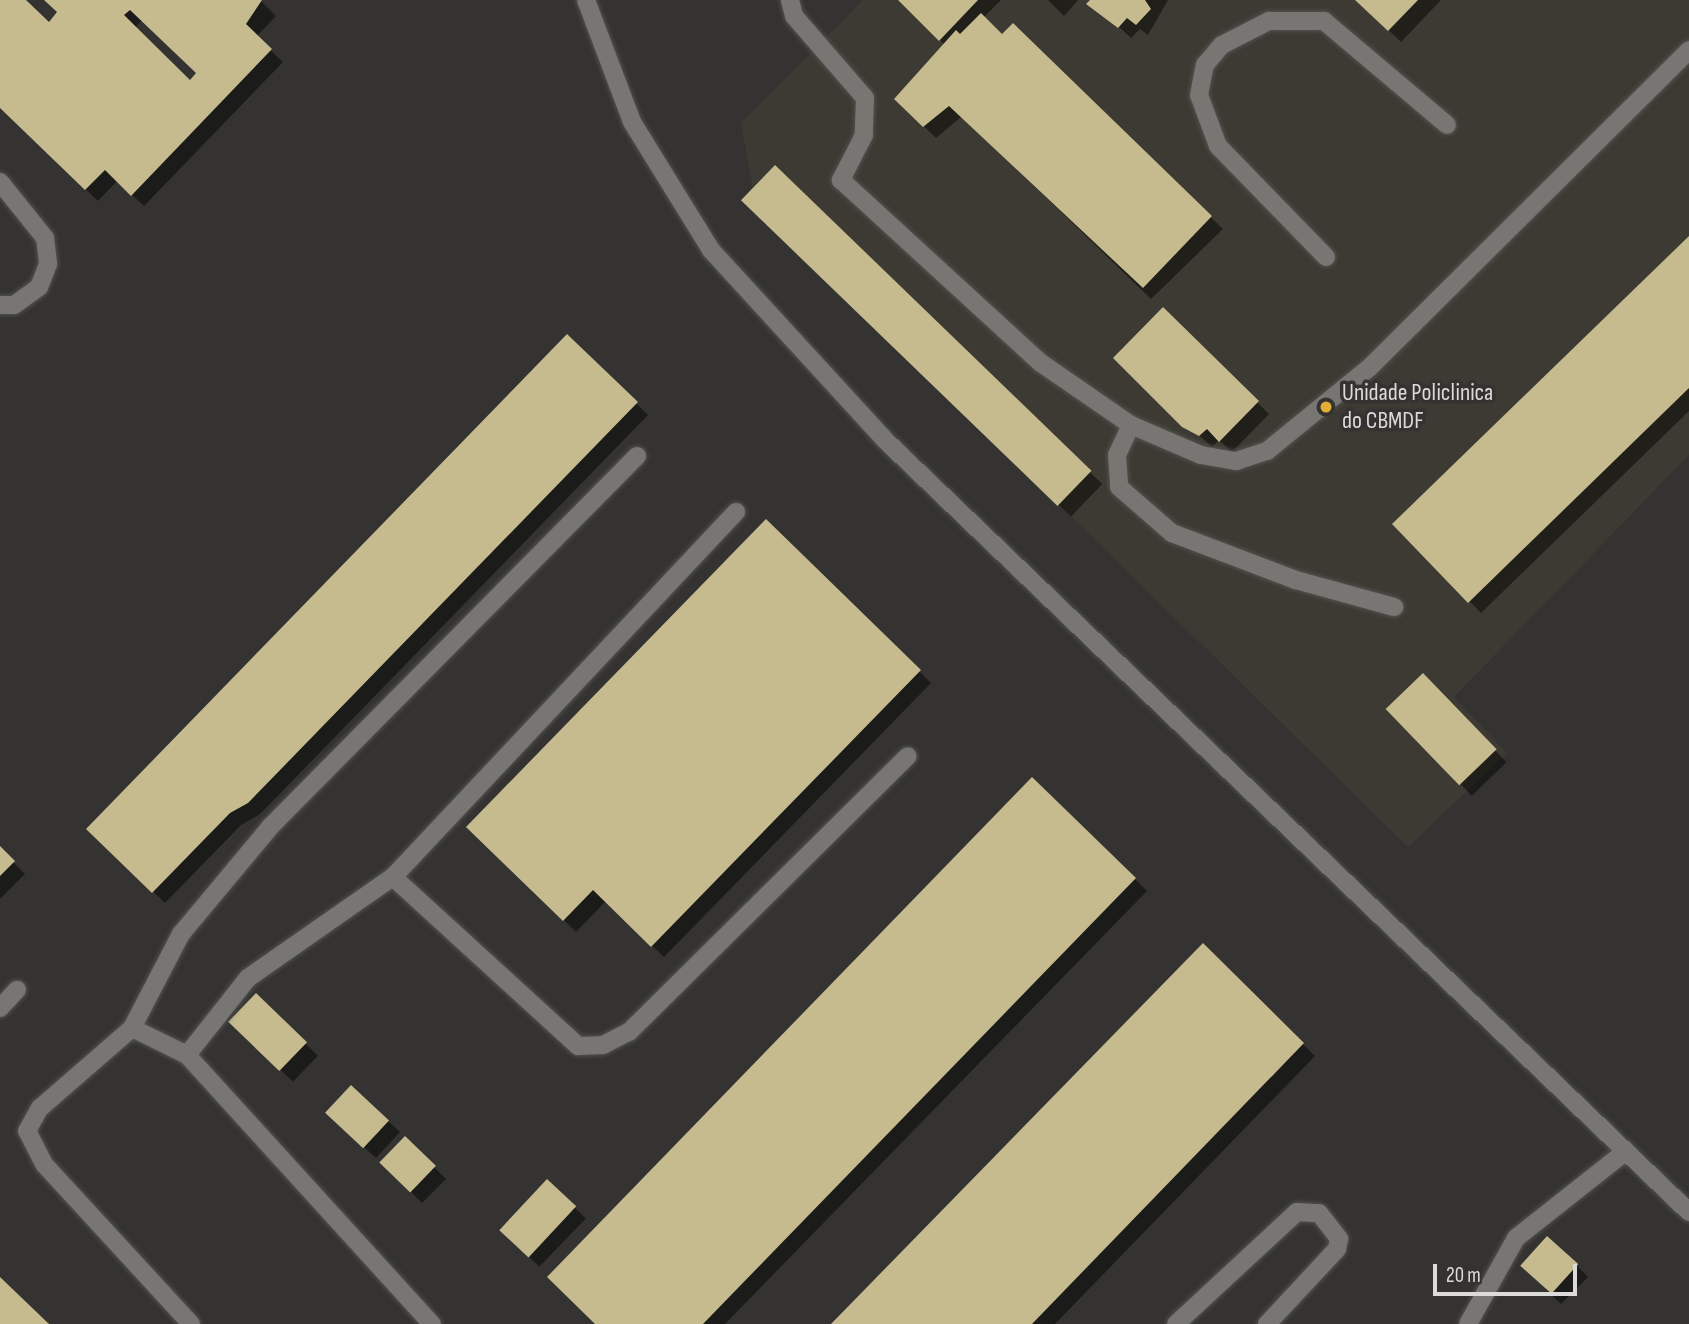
<!DOCTYPE html>
<style>
body{margin:0}
#map{position:relative;width:1689px;height:1324px;overflow:hidden;background:#343331;font-family:"Sofia Sans Condensed",sans-serif}
div>[style]{position:absolute}
.built>*{inset:0;background:#3c3a32}
.shadow>*{inset:0;background:#0007;transform-origin:0 0}
.building>*{inset:0;background:#c5bb8f;transform-origin:0 0}
.roads{filter:drop-shadow(0 0 2px #51514f) drop-shadow(0 0 2px #51514f)}
.service>*{height:18px;margin:-9px;padding:0 9px;transform-origin:9px;border-radius:9px;background:#777673}
.dots>*{width:19px;height:19px;translate:-50% -50%;box-sizing:border-box;border:4px solid #343331;border-radius:50%}
span{translate:-50% -50%;white-space:nowrap;text-align:center;line-height:1.15;-webkit-text-stroke:7px #343331;paint-order:stroke}
.poi-label{font-size:24px;color:#dcdbda}
.left{translate:0 -50%;text-align:left}
.scale{position:absolute;left:1433px;top:1264px;width:144px;height:32px;box-sizing:border-box;border:4px solid #dcdbda;border-top:0;padding-left:9px;font-size:21px;line-height:24px;white-space:nowrap;color:#dcdbda;-webkit-text-stroke:5px #343331;paint-order:stroke}
</style>
<div id="map">
<div class="built">
<div style="clip-path:polygon(863px 0,1689px 0,1689px 455px,1454px 697px,1507px 753px,1408px 847px,756px 207px,741px 123px)"></div>
</div>
<div class="shadow">
<div style="clip-path:polygon(evenodd,0 0,24px 0,49px 24px,59px 12px,46px 0,260px 0,276px 16px,256px 37px,283px 62px,144px 206px,117px 181px,98px 201px,0 106px,0 0,142px 20px,198px 74px,190px 83px,135px 28px,142px 20px)"></div>
<div style="clip-path:polygon(900px 0,1001px 0,983px 18px,1002px 36px,1013px 26px,1223px 229px,1151px 299px,962px 116px,936px 138px,896px 99px,945px 45px)"></div>
<div style="clip-path:polygon(1048px 0,1078px 0,1064px 16px)"></div>
<div style="clip-path:polygon(1090px 0,1168px 0,1148px 35px,1140px 29px,1131px 38px)"></div>
<div style="clip-path:polygon(1357px 0,1441px 0,1401px 42px)"></div>
<div style="left:775px;top:168px;width:455px;height:45px;rotate:44deg"></div>
<div style="clip-path:polygon(1689px 239px,1689px 411px,1481px 613px,1395px 524px)"></div>
<div style="clip-path:polygon(1163px 310px,1269px 414px,1232px 452px,1219px 440px,1212px 447px,1127px 370px)"></div>
<div style="clip-path:polygon(567px 336px,648px 415px,260px 814px,241px 825px,165px 903px,89px 829px)"></div>
<div style="clip-path:polygon(766px 522px,931px 683px,664px 957px,606px 901px,576px 932px,469px 827px)"></div>
<div style="left:1423px;top:676px;width:120px;height:48px;rotate:46deg"></div>
<div style="clip-path:polygon(1032px 779px,1147px 891px,725px 1324px,597px 1324px)"></div>
<div style="clip-path:polygon(0 849px,25px 874px,0 899px)"></div>
<div style="clip-path:polygon(1203px 946px,1315px 1056px,1055px 1324px,833px 1324px)"></div>
<div style="left:256px;top:996px;width:86px;height:36px;rotate:44deg"></div>
<div style="clip-path:polygon(388px 1121px,400px 1132px,376px 1158px,339px 1124px)"></div>
<div style="left:405px;top:1138px;width:58px;height:34px;rotate:45deg"></div>
<div style="left:547px;top:1181px;width:54px;height:67px;rotate:44deg"></div>
<div style="clip-path:polygon(1521px 1265px,1576px 1265px,1588px 1277px,1561px 1304px)"></div>
</div>
<div class="building">
<div style="clip-path:polygon(evenodd,0 0,26px 0,49px 22px,57px 12px,44px 0,262px 0,246px 24px,272px 49px,131px 196px,105px 170px,85px 190px,0 108px,0 0,130px 10px,196px 73px,190px 80px,124px 15px,130px 10px)"></div>
<div style="clip-path:polygon(898px 0,978px 0,939px 41px)"></div>
<div style="clip-path:polygon(1090px 0,1145px 0,1151px 9px,1136px 25px,1127px 18px,1118px 28px,1086px 4px)"></div>
<div style="clip-path:polygon(1355px 0,1418px 0,1388px 31px)"></div>
<div style="clip-path:polygon(981px 13px,1002px 34px,1013px 23px,1212px 216px,1143px 288px,949px 106px,923px 127px,894px 99px,956px 30px,960px 34px)"></div>
<div style="left:775px;top:165px;width:440px;height:49px;rotate:44deg"></div>
<div style="clip-path:polygon(1689px 236px,1689px 388px,1468px 603px,1392px 524px)"></div>
<div style="clip-path:polygon(1163px 307px,1259px 401px,1219px 442px,1207px 429px,1199px 436px,1182px 427px,1113px 358px)"></div>
<div style="clip-path:polygon(567px 334px,638px 402px,248px 803px,230px 813px,152px 893px,86px 829px)"></div>
<div style="clip-path:polygon(766px 519px,921px 670px,651px 947px,593px 890px,563px 921px,466px 827px)"></div>
<div style="left:1423px;top:673px;width:106px;height:52px;rotate:46deg"></div>
<div style="clip-path:polygon(1032px 777px,1136px 878px,703px 1324px,595px 1324px,547px 1277px)"></div>
<div style="clip-path:polygon(0 846px,15px 861px,0 876px)"></div>
<div style="clip-path:polygon(1203px 943px,1304px 1043px,1032px 1324px,831px 1324px)"></div>
<div style="left:256px;top:993px;width:71px;height:40px;rotate:44deg"></div>
<div style="left:351px;top:1085px;width:52px;height:38px;rotate:43deg"></div>
<div style="left:405px;top:1136px;width:43px;height:37px;rotate:44deg"></div>
<div style="left:547px;top:1179px;width:40px;height:70px;rotate:43deg"></div>
<div style="left:1547px;top:1236px;width:42px;height:40px;rotate:42deg"></div>
<div style="clip-path:polygon(0 1277px,49px 1324px,0 1324px)"></div>
</div>
<div class="roads">
<div class="service">
<div style="left:586px;top:0;width:130px;rotate:69.3deg"></div>
<div style="left:632px;top:122px;width:150px;rotate:58.3deg"></div>
<div style="left:711px;top:250px;width:256px;rotate:47.5deg"></div>
<div style="left:884px;top:439px;width:1116px;rotate:43.84deg"></div>
<div style="left:790px;top:0;width:16px;rotate:76deg"></div>
<div style="left:794px;top:16px;width:108px;rotate:49.1deg"></div>
<div style="left:865px;top:98px;width:37px;rotate:92deg"></div>
<div style="left:864px;top:135px;width:51px;rotate:117.1deg"></div>
<div style="left:841px;top:180px;width:271px;rotate:42.5deg"></div>
<div style="left:1041px;top:363px;width:109px;rotate:34.6deg"></div>
<div style="left:1131px;top:425px;width:76px;rotate:23.2deg"></div>
<div style="left:1201px;top:455px;width:36px;rotate:10deg"></div>
<div style="left:1236px;top:461px;width:33px;rotate:-18deg"></div>
<div style="left:1267px;top:451px;width:133px;rotate:-39.2deg"></div>
<div style="left:1370px;top:367px;width:450px;rotate:-44.8deg"></div>
<div style="left:0;top:182px;width:72px;rotate:51.2deg"></div>
<div style="left:45px;top:238px;width:26px;rotate:83deg"></div>
<div style="left:48px;top:264px;width:25px;rotate:111deg"></div>
<div style="left:39px;top:287px;width:31px;rotate:144deg"></div>
<div style="left:14px;top:305px;width:14px;rotate:180deg"></div>
<div style="left:1326px;top:257px;width:155px;rotate:-134.2deg"></div>
<div style="left:1218px;top:146px;width:54px;rotate:-110.4deg"></div>
<div style="left:1199px;top:95px;width:31px;rotate:-79deg"></div>
<div style="left:1205px;top:65px;width:26px;rotate:-50deg"></div>
<div style="left:1222px;top:45px;width:53px;rotate:-27.1deg"></div>
<div style="left:1269px;top:21px;width:55px"></div>
<div style="left:1324px;top:21px;width:161px;rotate:40.2deg"></div>
<div style="left:1131px;top:425px;width:33px;rotate:115deg"></div>
<div style="left:1117px;top:455px;width:32px;rotate:86deg"></div>
<div style="left:1119px;top:487px;width:70px;rotate:41deg"></div>
<div style="left:1172px;top:533px;width:133px;rotate:20.8deg"></div>
<div style="left:1296px;top:580px;width:102px;rotate:15.4deg"></div>
<div style="left:393px;top:877px;width:251px;rotate:42.4deg"></div>
<div style="left:578px;top:1046px;width:25px;rotate:-2deg"></div>
<div style="left:603px;top:1045px;width:29px;rotate:-27deg"></div>
<div style="left:629px;top:1032px;width:392px;rotate:-44.7deg"></div>
<div style="left:0;top:1008px;width:25px;rotate:-47deg"></div>
<div style="left:132px;top:1028px;width:106px;rotate:-62.5deg"></div>
<div style="left:181px;top:934px;width:139px;rotate:-50.2deg"></div>
<div style="left:270px;top:827px;width:522px;rotate:-45.31deg"></div>
<div style="left:187px;top:1055px;width:98px;rotate:-51.6deg"></div>
<div style="left:248px;top:978px;width:177px;rotate:-34.9deg"></div>
<div style="left:393px;top:877px;width:501px;rotate:-46.78deg"></div>
<div style="left:191px;top:1324px;width:217px;rotate:-132.6deg"></div>
<div style="left:44px;top:1164px;width:37px;rotate:-117deg"></div>
<div style="left:27px;top:1131px;width:26px;rotate:-61deg"></div>
<div style="left:40px;top:1108px;width:122px;rotate:-41deg"></div>
<div style="left:132px;top:1028px;width:61px;rotate:26.1deg"></div>
<div style="left:187px;top:1055px;width:364px;rotate:47.7deg"></div>
<div style="left:1176px;top:1324px;width:165px;rotate:-42.8deg"></div>
<div style="left:1297px;top:1212px;width:22px;rotate:3deg"></div>
<div style="left:1319px;top:1213px;width:33px;rotate:52deg"></div>
<div style="left:1339px;top:1239px;width:10px;rotate:101deg"></div>
<div style="left:1337px;top:1249px;width:103px;rotate:133deg"></div>
<div style="left:1468px;top:1324px;width:98px;rotate:-60.8deg"></div>
<div style="left:1516px;top:1238px;width:140px;rotate:-38.3deg"></div>
</div>
</div>
<div class="dots">
<div style="left:1326px;top:407px;background:#e2af34"></div>
</div>
<div class="poi-label">
<span class="left" style="left:1342px;top:407px">Unidade Policlinica<br>do CBMDF</span>
</div>
<div class="scale">20 m</div>
</div>
